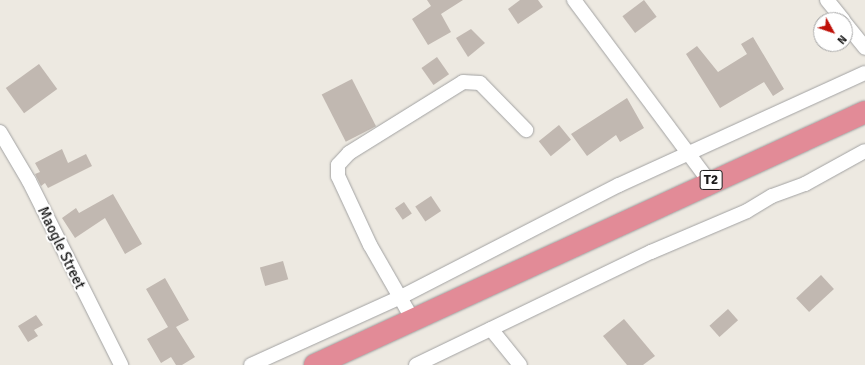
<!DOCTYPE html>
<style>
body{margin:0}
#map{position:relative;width:865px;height:365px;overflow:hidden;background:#ede9e1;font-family:Signika,sans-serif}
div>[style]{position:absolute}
.building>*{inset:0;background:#c1b8b1;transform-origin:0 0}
.roads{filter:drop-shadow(0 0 1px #a2a2a2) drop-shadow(0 0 1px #a2a2a2)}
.street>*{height:14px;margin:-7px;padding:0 7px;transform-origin:7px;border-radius:7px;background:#fff}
.highway>*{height:22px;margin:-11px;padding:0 11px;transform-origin:11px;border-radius:11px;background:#e28b97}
span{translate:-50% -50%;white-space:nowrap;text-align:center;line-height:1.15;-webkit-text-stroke:4px #fff;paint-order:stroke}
.shield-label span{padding:1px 3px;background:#fff;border:1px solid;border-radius:3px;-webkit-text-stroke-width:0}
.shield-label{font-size:14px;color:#1b1b1b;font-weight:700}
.street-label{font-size:15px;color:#1b1b1b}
.north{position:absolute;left:813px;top:12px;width:40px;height:40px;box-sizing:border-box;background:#fff;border:1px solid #a4a4a4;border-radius:50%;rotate:130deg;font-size:11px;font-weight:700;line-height:16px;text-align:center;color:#1b1b1b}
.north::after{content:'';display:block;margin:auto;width:14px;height:18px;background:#bf1008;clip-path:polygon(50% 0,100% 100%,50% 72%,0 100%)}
</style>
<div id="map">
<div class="building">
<div style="clip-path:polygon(427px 0,463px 0,441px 14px,451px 32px,428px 45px,412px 19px,431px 6px)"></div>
<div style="clip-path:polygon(520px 0,538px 0,543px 7px,518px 24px,508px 9px)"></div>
<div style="left:644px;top:0;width:21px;height:27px;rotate:53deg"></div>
<div style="clip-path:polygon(471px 29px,485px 43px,468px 57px,456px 38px)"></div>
<div style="clip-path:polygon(753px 37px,784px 89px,773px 96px,764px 82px,720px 108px,686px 54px,697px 46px,718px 72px,747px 54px,741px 44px)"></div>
<div style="left:437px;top:57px;width:21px;height:19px;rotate:55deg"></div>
<div style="left:39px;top:64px;width:31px;height:41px;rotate:54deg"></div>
<div style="left:352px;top:79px;width:53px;height:34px;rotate:63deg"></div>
<div style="clip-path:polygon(627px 98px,644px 128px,620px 142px,616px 135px,587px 156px,571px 134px)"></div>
<div style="left:559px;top:125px;width:19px;height:26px;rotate:51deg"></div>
<div style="clip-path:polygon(62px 149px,68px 163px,86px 154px,92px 166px,48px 188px,45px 183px,41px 186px,35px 174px,40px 172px,35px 163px)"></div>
<div style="clip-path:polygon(113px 194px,142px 244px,125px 254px,105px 218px,75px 238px,62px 218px,76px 208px,79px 213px)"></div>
<div style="left:431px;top:196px;width:18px;height:19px;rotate:56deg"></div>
<div style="left:404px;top:202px;width:14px;height:11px;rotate:56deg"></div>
<div style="left:283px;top:261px;width:19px;height:24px;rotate:74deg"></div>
<div style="left:821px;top:275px;width:19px;height:34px;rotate:47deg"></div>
<div style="clip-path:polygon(165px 278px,189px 320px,176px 327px,195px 357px,182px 365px,176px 365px,171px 357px,161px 363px,147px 339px,168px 327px,146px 289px)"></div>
<div style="left:728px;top:309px;width:15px;height:25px;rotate:48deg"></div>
<div style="clip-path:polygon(36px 315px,43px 325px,34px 330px,38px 336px,28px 342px,18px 326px)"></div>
<div style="clip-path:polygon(624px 319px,655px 356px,643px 365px,627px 365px,603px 336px)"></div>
</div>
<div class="roads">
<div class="street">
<div style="left:574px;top:0;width:226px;rotate:53.3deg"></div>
<div style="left:827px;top:0;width:26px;rotate:51deg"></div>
<div style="left:845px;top:23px;width:32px;rotate:51deg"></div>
<div style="left:0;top:132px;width:57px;rotate:59.4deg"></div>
<div style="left:29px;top:181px;width:206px;rotate:63.4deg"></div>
<div style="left:413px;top:320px;width:86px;rotate:-119.8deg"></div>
<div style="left:370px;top:245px;width:76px;rotate:-114.9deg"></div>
<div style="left:338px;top:176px;width:11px;rotate:-90deg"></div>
<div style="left:338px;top:165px;width:16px;rotate:-47deg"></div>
<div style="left:349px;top:153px;width:134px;rotate:-31.9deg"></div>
<div style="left:463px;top:82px;width:17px;rotate:3deg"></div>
<div style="left:480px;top:83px;width:66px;rotate:45.6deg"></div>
<div style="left:491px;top:329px;width:46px;rotate:51.1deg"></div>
<div style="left:251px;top:365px;width:162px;rotate:-24.4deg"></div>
<div style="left:399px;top:298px;width:247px;rotate:-27.2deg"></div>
<div style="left:619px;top:185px;width:270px;rotate:-24.5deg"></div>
<div style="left:416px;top:365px;width:261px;rotate:-25.7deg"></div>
<div style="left:651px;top:252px;width:104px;rotate:-23.1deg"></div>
<div style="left:747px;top:211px;width:29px;rotate:-31deg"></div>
<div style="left:772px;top:196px;width:35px;rotate:-20deg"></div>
<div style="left:805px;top:184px;width:68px;rotate:-28.8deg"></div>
</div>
<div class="highway">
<div style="left:315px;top:365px;width:605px;rotate:-24.7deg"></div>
</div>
</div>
<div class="shield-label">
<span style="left:711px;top:180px">T2</span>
</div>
<div class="street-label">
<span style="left:61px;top:248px;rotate:64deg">Maogle Street</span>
</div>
<div class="north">N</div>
</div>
